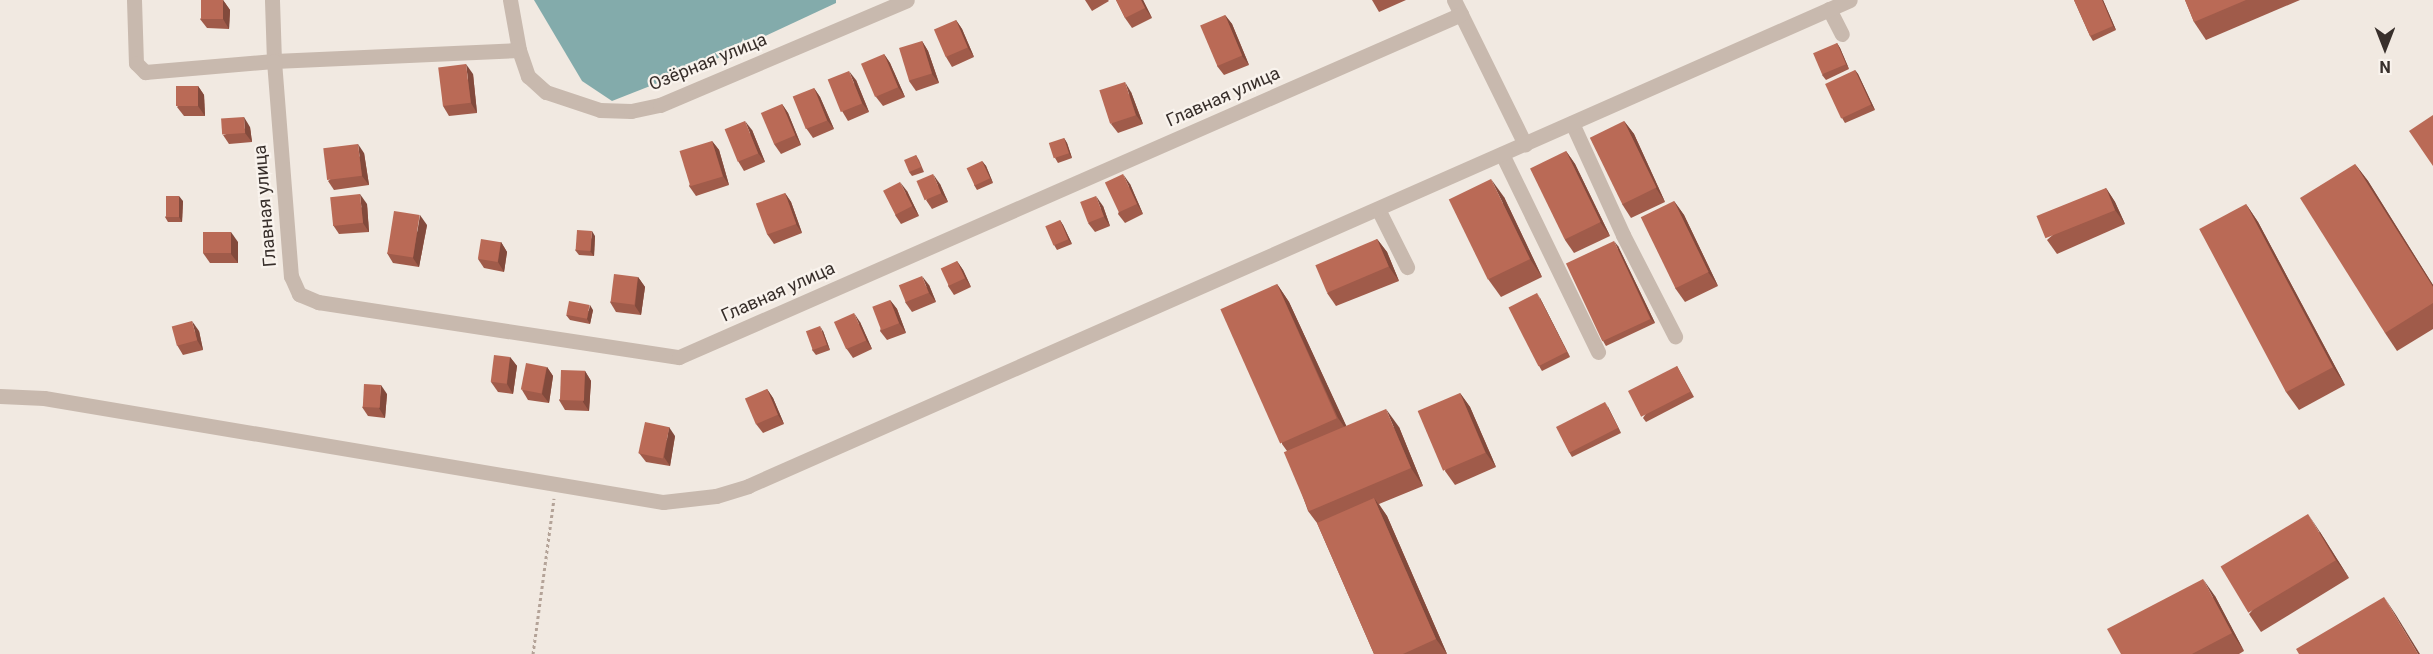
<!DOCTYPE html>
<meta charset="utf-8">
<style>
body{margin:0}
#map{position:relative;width:2433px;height:654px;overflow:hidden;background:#f1e9e1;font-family:Roboto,sans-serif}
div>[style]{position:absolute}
.water>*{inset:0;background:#83abab}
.path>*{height:3px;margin-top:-1.5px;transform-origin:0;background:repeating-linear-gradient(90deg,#b4a398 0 3px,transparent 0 6px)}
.minor>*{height:15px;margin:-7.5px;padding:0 7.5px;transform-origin:7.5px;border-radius:7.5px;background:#c8b9ae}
.wall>*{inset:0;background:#a05b4a}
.shaded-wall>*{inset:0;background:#824a3c}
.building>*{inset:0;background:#ba6a56;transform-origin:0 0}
span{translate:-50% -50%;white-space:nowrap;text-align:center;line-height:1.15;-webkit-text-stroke:4.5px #f9f3ed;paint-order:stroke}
.street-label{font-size:18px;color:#382f2b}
.north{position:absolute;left:2355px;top:18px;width:60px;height:60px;-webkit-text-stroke:4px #f9f3ed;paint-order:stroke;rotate:180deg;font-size:16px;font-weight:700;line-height:24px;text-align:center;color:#382f2b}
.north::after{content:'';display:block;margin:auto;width:21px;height:27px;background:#382f2b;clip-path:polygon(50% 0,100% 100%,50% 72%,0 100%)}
</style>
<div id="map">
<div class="water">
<div style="clip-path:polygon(534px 0,836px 0,836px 3px,701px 66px,612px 101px,582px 81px)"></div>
</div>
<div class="path">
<div style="left:533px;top:654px;width:157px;rotate:-82.3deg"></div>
</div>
<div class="minor">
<div style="left:134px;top:0;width:63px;rotate:88.2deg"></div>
<div style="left:136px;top:63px;width:13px;rotate:45deg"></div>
<div style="left:145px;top:72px;width:129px;rotate:-4.9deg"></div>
<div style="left:274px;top:61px;width:61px;rotate:-91.9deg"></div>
<div style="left:510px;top:0;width:51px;rotate:79.8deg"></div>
<div style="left:519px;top:50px;width:28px;rotate:71deg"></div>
<div style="left:528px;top:76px;width:24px;rotate:42deg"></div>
<div style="left:546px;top:92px;width:57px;rotate:18.4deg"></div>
<div style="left:600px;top:110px;width:31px;rotate:2deg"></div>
<div style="left:631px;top:111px;width:30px;rotate:-12deg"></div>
<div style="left:660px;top:105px;width:268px;rotate:-23deg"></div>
<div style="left:1454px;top:0;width:161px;rotate:63.8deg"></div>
<div style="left:1829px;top:9px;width:28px;rotate:63deg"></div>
<div style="left:519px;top:50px;width:245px;rotate:177.4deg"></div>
<div style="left:274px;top:61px;width:216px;rotate:85.5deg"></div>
<div style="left:291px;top:276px;width:20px;rotate:66deg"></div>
<div style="left:299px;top:294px;width:21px;rotate:23deg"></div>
<div style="left:318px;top:302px;width:365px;rotate:8.7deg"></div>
<div style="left:679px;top:357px;width:854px;rotate:-23.68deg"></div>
<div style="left:1572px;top:123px;width:123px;rotate:65.5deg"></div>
<div style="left:1623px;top:235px;width:114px;rotate:62.8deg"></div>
<div style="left:1502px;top:154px;width:220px;rotate:64.1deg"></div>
<div style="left:1378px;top:209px;width:65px;rotate:63.4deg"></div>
<div style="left:0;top:396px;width:44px;rotate:2.6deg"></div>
<div style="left:44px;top:398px;width:628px;rotate:9.54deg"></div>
<div style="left:663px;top:502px;width:53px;rotate:-6.5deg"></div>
<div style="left:716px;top:496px;width:34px;rotate:-17deg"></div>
<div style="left:748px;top:486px;width:1204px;rotate:-23.8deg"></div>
</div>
<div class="wall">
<div style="clip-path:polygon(223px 0,230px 10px,229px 29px,207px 28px,200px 19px)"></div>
<div style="clip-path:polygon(1085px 0,1108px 0,1109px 1px,1092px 11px)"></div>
<div style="clip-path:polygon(1116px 0,1143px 0,1152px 18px,1132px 28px,1125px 18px)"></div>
<div style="clip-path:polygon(1372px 0,1406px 0,1379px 12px)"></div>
<div style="clip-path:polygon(2074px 0,2103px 0,2116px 30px,2093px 41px,2090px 36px)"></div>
<div style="clip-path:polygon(2185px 0,2300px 0,2206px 40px,2194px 22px)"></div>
<div style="clip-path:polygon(1225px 15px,1232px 24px,1249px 65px,1224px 75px,1217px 66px)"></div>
<div style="clip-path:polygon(956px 20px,962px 29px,974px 57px,952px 67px,946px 57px)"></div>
<div style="clip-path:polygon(922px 41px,928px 51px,939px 83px,916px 91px,909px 81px)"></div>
<div style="clip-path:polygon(1837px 43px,1840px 48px,1849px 69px,1826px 80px,1822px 75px)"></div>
<div style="clip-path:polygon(884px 54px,890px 63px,905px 97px,883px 106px,876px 97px)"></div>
<div style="clip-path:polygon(1855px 70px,1858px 74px,1875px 110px,1845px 123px,1842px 118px)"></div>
<div style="clip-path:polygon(473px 74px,477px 113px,449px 116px,443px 106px)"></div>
<div style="clip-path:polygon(856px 80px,869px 112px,848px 121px,842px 111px)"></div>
<div style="clip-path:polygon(198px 86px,204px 95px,205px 116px,184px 116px,177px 107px)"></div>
<div style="clip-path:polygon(814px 88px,820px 97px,834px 129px,813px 138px,806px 128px)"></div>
<div style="clip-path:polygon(1131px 92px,1143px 124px,1118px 133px,1111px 124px)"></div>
<div style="clip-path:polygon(782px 104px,788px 113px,801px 145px,781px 154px,774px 144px)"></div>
<div style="clip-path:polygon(1624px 121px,1634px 134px,1665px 202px,1631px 218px,1622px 204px)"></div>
<div style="clip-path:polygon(250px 127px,252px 142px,229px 144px,223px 135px)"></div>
<div style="clip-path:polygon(752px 130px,765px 162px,744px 171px,738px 161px)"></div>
<div style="clip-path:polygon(1064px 138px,1067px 143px,1072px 158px,1058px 163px,1055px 158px)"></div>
<div style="clip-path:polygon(712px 141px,719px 150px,729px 185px,696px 196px,689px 186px)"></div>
<div style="clip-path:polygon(1566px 151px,1575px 164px,1610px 236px,1574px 253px,1565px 240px)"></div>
<div style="clip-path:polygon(364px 153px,369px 185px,334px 190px,328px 181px)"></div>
<div style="clip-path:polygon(916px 155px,919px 160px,924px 172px,912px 176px,909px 172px)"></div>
<div style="clip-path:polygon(982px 161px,986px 166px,993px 183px,977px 190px,974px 185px)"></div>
<div style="clip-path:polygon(2355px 164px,2368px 181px,2433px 285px,2433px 329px,2397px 351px,2385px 333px)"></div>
<div style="clip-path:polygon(940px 184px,948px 202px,932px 209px,926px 200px)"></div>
<div style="clip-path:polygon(1130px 184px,1143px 214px,1125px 223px,1118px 214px)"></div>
<div style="clip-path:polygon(2106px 188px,2115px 202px,2125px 224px,2057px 254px,2047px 240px)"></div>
<div style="clip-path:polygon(907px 191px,919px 216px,901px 224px,895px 215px)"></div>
<div style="clip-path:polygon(785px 193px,791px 202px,802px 233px,774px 244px,767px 234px)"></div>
<div style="clip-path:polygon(1504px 197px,1542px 277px,1501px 297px,1488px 279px)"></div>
<div style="clip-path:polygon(183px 201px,182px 222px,168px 222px,165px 217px)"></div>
<div style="clip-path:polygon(1674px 201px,1684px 215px,1718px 286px,1685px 302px,1675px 288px)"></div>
<div style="clip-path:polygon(367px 204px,369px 232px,339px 234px,333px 225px)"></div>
<div style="clip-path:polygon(2246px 204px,2258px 222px,2345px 385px,2299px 410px,2286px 392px)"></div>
<div style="clip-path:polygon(1103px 206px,1110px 226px,1095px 232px,1088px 223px)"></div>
<div style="clip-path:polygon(1060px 220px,1063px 225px,1072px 244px,1057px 250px,1054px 245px)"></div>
<div style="clip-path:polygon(427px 225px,419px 267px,393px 263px,387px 253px)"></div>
<div style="clip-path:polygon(595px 236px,594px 256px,579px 255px,575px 250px)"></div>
<div style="clip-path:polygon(1377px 239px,1387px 252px,1399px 281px,1336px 306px,1327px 293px)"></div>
<div style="clip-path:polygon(238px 242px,238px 263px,210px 263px,203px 253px)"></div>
<div style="clip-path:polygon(501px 242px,507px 252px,504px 272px,484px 268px,478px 259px)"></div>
<div style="clip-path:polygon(1618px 246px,1655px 323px,1606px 346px,1603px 341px)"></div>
<div style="clip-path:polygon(957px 261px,963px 270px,971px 287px,954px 295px,948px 286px)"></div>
<div style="clip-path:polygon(638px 277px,645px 287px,641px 315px,616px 312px,610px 302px)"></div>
<div style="clip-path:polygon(1277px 284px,1289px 302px,1346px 426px,1399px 427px,1423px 486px,1379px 504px,1387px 516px,1447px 654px,1374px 654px,1317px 523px,1308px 511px,1287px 451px,1282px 444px)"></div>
<div style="clip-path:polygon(929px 285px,936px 302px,912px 312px,905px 302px)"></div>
<div style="clip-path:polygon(1540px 298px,1570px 357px,1542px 371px,1539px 366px)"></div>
<div style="clip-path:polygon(890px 300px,897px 309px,906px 333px,887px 340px,880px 331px)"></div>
<div style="clip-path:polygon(593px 310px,590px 324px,570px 320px,566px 315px)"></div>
<div style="clip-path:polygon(860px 322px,872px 349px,853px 358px,846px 348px)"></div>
<div style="clip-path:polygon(199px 331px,203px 350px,183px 355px,177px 345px)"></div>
<div style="clip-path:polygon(823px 331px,830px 350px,816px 355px,812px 350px)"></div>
<div style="clip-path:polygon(510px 357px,517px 366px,513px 394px,498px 392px,491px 382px)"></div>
<div style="clip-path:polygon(1677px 366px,1694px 397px,1646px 422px,1643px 418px)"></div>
<div style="clip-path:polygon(547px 367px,553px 376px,549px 403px,528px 400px,522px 390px)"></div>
<div style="clip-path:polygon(585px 371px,591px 381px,589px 411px,565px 410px,559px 400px)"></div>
<div style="clip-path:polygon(767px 389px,773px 398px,784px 424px,763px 433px,756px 424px)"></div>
<div style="clip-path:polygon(1460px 393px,1470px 407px,1496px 467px,1455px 485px,1445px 471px)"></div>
<div style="clip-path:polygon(387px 394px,385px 418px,368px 416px,362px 407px)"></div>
<div style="clip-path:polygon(1608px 407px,1621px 433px,1572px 457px,1569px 452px)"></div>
<div style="clip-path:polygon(675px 436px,670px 466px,646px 462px,639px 453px)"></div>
<div style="clip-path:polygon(2320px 532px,2349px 578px,2261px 632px,2249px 614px)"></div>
<div style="clip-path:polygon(2215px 596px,2244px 651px,2239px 654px,2121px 654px)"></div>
</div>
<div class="shaded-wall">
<div style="clip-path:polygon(223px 0,230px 10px,229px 29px,223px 19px)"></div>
<div style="clip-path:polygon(1141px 0,1143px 0,1152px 18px,1145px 8px)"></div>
<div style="clip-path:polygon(2102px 0,2103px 0,2116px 30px,2113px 26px)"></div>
<div style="clip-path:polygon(1225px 15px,1232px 24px,1249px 65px,1242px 56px)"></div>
<div style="clip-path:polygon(956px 20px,962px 29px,974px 57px,968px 48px)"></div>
<div style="clip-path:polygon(922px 41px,928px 51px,939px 83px,932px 74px)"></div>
<div style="clip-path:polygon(1837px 43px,1840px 48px,1849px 69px,1846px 64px)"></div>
<div style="clip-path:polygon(884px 54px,890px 63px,905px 97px,898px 87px)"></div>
<div style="clip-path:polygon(466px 64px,473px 74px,477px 113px,471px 103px)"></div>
<div style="clip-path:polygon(1855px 70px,1858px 74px,1875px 110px,1871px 105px)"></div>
<div style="clip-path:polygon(849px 71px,856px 80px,869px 112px,862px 103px)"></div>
<div style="clip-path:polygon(1125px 82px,1131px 92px,1143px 124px,1136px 115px)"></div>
<div style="clip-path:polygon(198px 86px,204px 95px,205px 116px,198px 106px)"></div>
<div style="clip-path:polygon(814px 88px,820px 97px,834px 129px,827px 120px)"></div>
<div style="clip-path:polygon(782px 104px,788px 113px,801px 145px,795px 135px)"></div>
<div style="clip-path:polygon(244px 117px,250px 127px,252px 142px,245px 133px)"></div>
<div style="clip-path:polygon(745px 121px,752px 130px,765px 162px,758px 153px)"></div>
<div style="clip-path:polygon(1624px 121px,1634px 134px,1665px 202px,1656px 188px)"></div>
<div style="clip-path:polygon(1064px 138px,1067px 143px,1072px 158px,1069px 153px)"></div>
<div style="clip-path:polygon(712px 141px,719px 150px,729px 185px,723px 176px)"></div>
<div style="clip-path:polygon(358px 144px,364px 153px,369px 185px,362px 176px)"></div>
<div style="clip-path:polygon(1566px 151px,1575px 164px,1610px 236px,1600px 222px)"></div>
<div style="clip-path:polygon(982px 161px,986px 166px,993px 183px,990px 178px)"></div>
<div style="clip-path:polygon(2355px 164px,2368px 181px,2433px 285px,2433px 287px)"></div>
<div style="clip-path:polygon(933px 174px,940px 184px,948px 202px,941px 193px)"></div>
<div style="clip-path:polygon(1123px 174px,1130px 184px,1143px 214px,1137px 204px)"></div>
<div style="clip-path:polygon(1491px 179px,1504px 197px,1542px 277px,1530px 259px)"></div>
<div style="clip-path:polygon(900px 182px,907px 191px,919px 216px,912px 206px)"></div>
<div style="clip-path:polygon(2106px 188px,2115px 202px,2125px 224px,2115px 210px)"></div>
<div style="clip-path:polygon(785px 193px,791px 202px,802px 233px,796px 224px)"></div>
<div style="clip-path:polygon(360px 194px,367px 204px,369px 232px,363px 223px)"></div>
<div style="clip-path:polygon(179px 196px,183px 201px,182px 222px,179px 217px)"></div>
<div style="clip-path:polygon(1096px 196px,1103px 206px,1110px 226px,1104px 217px)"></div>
<div style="clip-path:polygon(1674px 201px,1684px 215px,1718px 286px,1708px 272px)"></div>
<div style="clip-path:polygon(2246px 204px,2258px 222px,2345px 385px,2333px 367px)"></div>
<div style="clip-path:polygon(420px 215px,427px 225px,419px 267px,413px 258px)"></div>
<div style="clip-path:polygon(1060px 220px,1063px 225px,1072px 244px,1068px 239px)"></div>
<div style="clip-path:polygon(592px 231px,595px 236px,594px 256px,590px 251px)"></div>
<div style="clip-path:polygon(231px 232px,238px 242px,238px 263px,231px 254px)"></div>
<div style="clip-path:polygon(1377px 239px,1387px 252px,1399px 281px,1389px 267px)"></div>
<div style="clip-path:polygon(1614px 241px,1618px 246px,1655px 323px,1651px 319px)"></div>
<div style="clip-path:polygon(501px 242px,507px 252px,504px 272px,498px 262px)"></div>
<div style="clip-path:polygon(957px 261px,963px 270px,971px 287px,965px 278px)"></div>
<div style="clip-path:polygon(922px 276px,929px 285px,936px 302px,929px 293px)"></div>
<div style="clip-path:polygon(638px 277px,645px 287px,641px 315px,635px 306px)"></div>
<div style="clip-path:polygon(1277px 284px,1289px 302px,1351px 436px,1338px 418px)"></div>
<div style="clip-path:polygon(1537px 293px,1540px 298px,1570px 357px,1567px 352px)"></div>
<div style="clip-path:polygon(890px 300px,897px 309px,906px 333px,899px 323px)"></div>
<div style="clip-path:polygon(590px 305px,593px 310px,590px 324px,587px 319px)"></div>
<div style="clip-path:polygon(854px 313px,860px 322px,872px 349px,866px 340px)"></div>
<div style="clip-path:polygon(192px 321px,199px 331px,203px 350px,197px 340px)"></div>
<div style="clip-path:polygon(820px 326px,823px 331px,830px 350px,827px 345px)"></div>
<div style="clip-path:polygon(510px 357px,517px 366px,513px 394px,507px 384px)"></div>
<div style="clip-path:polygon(547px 367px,553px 376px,549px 403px,542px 394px)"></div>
<div style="clip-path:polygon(585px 371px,591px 381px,589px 411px,583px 402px)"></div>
<div style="clip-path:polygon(381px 385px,387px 394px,385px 418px,379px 408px)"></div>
<div style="clip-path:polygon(767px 389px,773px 398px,784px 424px,778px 415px)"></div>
<div style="clip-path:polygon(1460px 393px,1470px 407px,1496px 467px,1486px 453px)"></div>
<div style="clip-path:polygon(1605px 402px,1608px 407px,1621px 433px,1618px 428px)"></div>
<div style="clip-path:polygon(1386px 409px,1399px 427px,1423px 486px,1411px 468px)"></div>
<div style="clip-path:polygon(669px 427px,675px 436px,670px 466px,664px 457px)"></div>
<div style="clip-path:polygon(1374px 498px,1387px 516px,1447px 654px,1436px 639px)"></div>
<div style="clip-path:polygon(2308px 514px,2320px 532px,2349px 578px,2336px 560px)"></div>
<div style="clip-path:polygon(2203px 579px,2215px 596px,2244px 651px,2232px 633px)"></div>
<div style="clip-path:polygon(2384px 597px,2396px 615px,2420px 654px,2418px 654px)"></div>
</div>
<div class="building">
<div style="left:201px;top:0;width:22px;height:19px"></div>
<div style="clip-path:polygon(1116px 0,1141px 0,1145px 8px,1125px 18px)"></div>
<div style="clip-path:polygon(2074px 0,2102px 0,2113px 26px,2090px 36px)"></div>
<div style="clip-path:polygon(2185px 0,2246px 0,2194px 22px)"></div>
<div style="left:1225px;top:15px;width:44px;height:27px;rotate:67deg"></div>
<div style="left:956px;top:20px;width:30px;height:24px;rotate:67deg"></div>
<div style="left:922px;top:41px;width:34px;height:24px;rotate:73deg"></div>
<div style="left:1837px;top:43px;width:23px;height:26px;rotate:67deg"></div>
<div style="left:884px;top:54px;width:36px;height:25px;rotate:67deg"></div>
<div style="left:466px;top:64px;width:39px;height:28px;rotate:83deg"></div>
<div style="left:1855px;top:70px;width:38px;height:33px;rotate:65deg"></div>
<div style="left:849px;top:71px;width:35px;height:23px;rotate:68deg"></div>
<div style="left:1125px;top:82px;width:35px;height:27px;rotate:72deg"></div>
<div style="left:198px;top:86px;width:20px;height:22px;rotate:90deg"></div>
<div style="left:814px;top:88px;width:35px;height:23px;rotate:68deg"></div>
<div style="left:782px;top:104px;width:34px;height:23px;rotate:67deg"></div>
<div style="clip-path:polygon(2433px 115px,2433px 166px,2409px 131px)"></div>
<div style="left:244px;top:117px;width:16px;height:23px;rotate:86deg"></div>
<div style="left:745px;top:121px;width:35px;height:22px;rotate:68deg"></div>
<div style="left:1624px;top:121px;width:74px;height:38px;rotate:64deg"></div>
<div style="left:1064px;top:138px;width:16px;height:16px;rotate:72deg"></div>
<div style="left:712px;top:141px;width:37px;height:34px;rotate:73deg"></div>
<div style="left:358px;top:144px;width:32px;height:35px;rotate:83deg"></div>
<div style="left:1566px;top:151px;width:79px;height:40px;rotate:64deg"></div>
<div style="left:916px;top:155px;width:13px;height:13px;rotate:67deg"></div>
<div style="left:982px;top:161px;width:19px;height:17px;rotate:65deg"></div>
<div style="clip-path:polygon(2355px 164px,2433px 287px,2433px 303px,2385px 333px,2300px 198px)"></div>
<div style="left:933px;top:174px;width:21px;height:18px;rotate:67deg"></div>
<div style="left:1123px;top:174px;width:33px;height:20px;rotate:65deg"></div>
<div style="left:1491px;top:179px;width:89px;height:47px;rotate:64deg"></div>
<div style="left:900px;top:182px;width:27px;height:19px;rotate:63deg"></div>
<div style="left:2106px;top:188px;width:24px;height:75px;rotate:68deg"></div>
<div style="left:785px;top:193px;width:33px;height:31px;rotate:70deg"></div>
<div style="left:360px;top:194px;width:29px;height:30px;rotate:84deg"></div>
<div style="left:166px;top:196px;width:13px;height:21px"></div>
<div style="left:1096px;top:196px;width:22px;height:17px;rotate:69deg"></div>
<div style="left:1674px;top:201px;width:79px;height:37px;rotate:64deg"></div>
<div style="left:2246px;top:204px;width:185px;height:53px;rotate:62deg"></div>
<div style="left:394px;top:211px;width:26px;height:43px;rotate:9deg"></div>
<div style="left:1060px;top:220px;width:21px;height:16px;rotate:67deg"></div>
<div style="left:577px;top:230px;width:15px;height:20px;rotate:4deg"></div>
<div style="left:203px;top:232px;width:28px;height:21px"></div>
<div style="left:481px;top:239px;width:20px;height:20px;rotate:9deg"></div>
<div style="left:1377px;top:239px;width:30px;height:67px;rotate:67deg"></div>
<div style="left:1614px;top:241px;width:86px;height:53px;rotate:65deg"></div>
<div style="left:957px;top:261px;width:19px;height:18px;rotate:65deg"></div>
<div style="left:614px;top:274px;width:24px;height:28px;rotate:7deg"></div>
<div style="left:922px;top:276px;width:18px;height:25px;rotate:68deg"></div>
<div style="left:1277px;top:284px;width:147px;height:62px;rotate:66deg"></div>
<div style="left:1537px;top:293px;width:66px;height:32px;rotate:63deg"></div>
<div style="left:890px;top:300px;width:25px;height:19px;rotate:69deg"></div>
<div style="left:569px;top:301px;width:21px;height:14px;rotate:11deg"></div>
<div style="left:854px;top:313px;width:30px;height:22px;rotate:66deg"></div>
<div style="left:192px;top:321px;width:20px;height:21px;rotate:75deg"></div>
<div style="left:820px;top:326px;width:20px;height:15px;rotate:70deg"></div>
<div style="left:494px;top:355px;width:16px;height:27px;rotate:7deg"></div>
<div style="left:526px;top:363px;width:21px;height:27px;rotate:11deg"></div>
<div style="left:1677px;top:366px;width:29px;height:55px;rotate:63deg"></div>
<div style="left:561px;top:370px;width:24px;height:30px;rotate:2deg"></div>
<div style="left:364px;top:384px;width:17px;height:23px;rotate:3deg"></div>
<div style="left:767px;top:389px;width:28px;height:24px;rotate:67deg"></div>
<div style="left:1460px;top:393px;width:65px;height:46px;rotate:67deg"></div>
<div style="left:1605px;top:402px;width:29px;height:55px;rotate:63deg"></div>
<div style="left:1386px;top:409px;width:64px;height:111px;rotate:67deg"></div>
<div style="left:645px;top:422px;width:25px;height:32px;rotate:12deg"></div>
<div style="clip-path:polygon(1374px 498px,1436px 639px,1403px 654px,1374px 654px,1317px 523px)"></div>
<div style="left:2308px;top:514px;width:54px;height:102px;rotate:59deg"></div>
<div style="clip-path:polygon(2203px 579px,2232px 633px,2192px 654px,2121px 654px,2107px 629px)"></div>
<div style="clip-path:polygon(2384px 597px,2418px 654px,2299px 654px,2296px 649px)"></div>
</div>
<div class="street-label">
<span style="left:708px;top:62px;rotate:-22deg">Озёрная улица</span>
<span style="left:1223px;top:97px;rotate:-24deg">Главная улица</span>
<span style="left:265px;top:206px;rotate:-95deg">Главная улица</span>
<span style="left:778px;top:292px;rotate:-24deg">Главная улица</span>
</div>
<div class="north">N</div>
</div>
